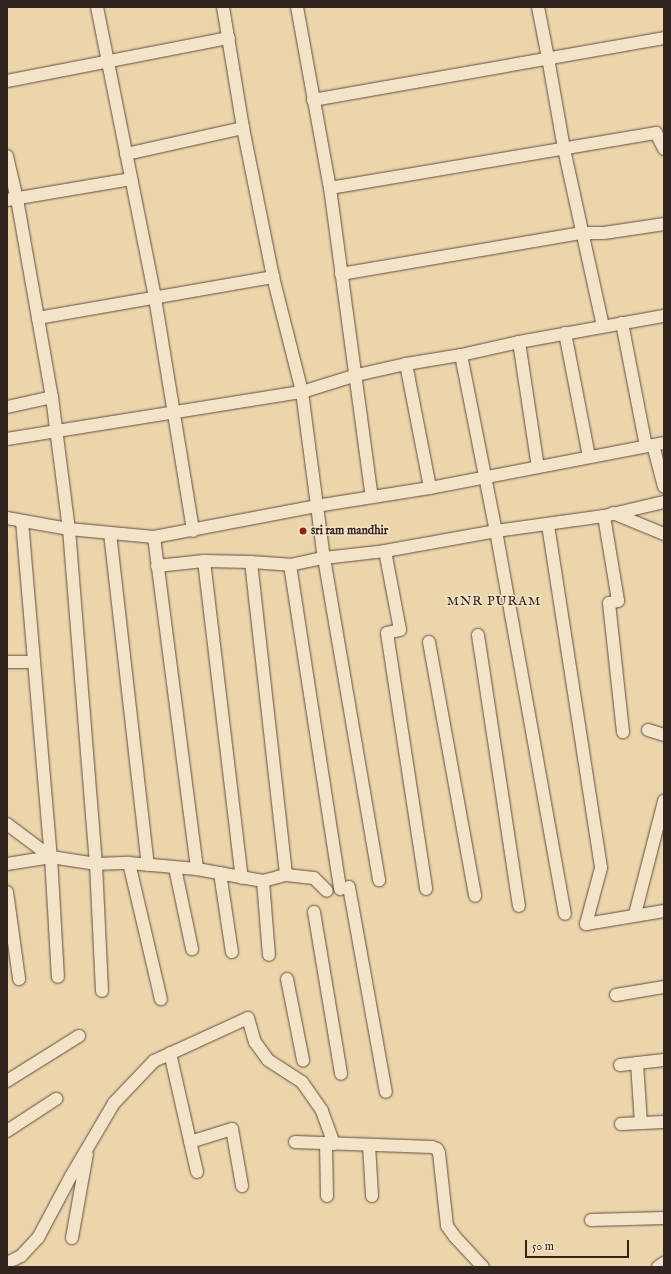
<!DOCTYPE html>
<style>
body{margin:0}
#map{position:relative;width:671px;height:1274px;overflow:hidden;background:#ecd4ab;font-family:"IM FELL English",serif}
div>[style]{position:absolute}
.roads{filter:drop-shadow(0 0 1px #604f40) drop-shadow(0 0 1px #604f40)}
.street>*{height:12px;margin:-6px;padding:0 6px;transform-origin:6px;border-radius:6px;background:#f3e3c8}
.dots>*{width:11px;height:11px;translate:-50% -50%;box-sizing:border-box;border:2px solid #f3e3c8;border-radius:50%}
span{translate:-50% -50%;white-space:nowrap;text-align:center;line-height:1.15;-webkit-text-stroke:3px #f3e3c8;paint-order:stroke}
.poi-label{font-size:12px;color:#31231d;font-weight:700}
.left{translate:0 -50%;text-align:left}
.neighbourhood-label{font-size:13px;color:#31231d;letter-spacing:1px}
.frame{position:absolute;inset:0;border:8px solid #31231d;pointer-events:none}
.scale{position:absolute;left:525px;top:1240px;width:104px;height:18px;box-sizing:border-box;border:2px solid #31231d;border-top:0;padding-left:5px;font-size:12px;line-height:14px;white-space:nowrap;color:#31231d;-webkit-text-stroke:3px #f3e3c8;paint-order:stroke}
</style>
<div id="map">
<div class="roads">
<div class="street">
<div style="left:97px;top:7px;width:297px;rotate:78.7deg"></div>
<div style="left:155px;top:298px;width:236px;rotate:80.7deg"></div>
<div style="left:223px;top:7px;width:123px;rotate:80.6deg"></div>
<div style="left:243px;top:128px;width:152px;rotate:78.6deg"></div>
<div style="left:273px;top:277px;width:119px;rotate:75.8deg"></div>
<div style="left:302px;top:392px;width:167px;rotate:82.5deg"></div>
<div style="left:324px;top:558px;width:327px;rotate:80.3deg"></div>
<div style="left:297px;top:7px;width:184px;rotate:79.7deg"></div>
<div style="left:330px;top:188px;width:312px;rotate:82.3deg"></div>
<div style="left:538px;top:7px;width:52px;rotate:78.9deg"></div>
<div style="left:548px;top:58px;width:92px;rotate:80deg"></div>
<div style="left:564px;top:149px;width:181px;rotate:77.6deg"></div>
<div style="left:7px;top:81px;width:226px;rotate:-11deg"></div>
<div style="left:313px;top:100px;width:356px;rotate:-10deg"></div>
<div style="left:126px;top:154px;width:120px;rotate:-12.5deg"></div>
<div style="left:7px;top:156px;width:44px;rotate:76.9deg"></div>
<div style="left:17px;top:199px;width:201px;rotate:80deg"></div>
<div style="left:52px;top:397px;width:133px;rotate:82.7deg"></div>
<div style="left:69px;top:529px;width:336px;rotate:85.4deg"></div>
<div style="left:96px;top:864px;width:127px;rotate:87.3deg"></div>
<div style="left:330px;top:188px;width:331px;rotate:-9.6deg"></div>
<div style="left:656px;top:133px;width:18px;rotate:63deg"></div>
<div style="left:7px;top:200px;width:126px;rotate:-9.6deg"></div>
<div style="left:341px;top:274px;width:243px;rotate:-9.7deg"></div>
<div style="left:581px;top:233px;width:23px"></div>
<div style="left:604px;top:233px;width:61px;rotate:-8.5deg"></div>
<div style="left:38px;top:318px;width:239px;rotate:-9.9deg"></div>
<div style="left:622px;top:323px;width:125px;rotate:79deg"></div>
<div style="left:565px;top:333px;width:126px;rotate:79deg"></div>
<div style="left:519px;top:342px;width:126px;rotate:81.4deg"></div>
<div style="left:461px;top:355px;width:179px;rotate:78.8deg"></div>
<div style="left:496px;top:531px;width:389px;rotate:79.8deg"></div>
<div style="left:406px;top:364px;width:126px;rotate:79deg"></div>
<div style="left:7px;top:407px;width:46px;rotate:-12.5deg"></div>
<div style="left:7px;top:439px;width:299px;rotate:-9.1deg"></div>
<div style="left:302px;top:392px;width:58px;rotate:-17.2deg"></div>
<div style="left:357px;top:375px;width:50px;rotate:-12.7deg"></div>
<div style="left:406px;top:364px;width:56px;rotate:-9.3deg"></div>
<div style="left:461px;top:355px;width:59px;rotate:-12.6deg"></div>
<div style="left:519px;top:342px;width:147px;rotate:-10.2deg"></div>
<div style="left:653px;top:445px;width:43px;rotate:75.3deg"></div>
<div style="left:613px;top:513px;width:55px;rotate:22.4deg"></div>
<div style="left:604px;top:516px;width:86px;rotate:80.6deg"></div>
<div style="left:618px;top:601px;width:9px;rotate:167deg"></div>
<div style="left:609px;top:603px;width:130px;rotate:83.8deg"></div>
<div style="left:7px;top:518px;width:63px;rotate:10.1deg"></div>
<div style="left:69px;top:529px;width:85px;rotate:5.4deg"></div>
<div style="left:154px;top:537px;width:165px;rotate:-10.8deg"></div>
<div style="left:316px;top:506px;width:115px;rotate:-9deg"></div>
<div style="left:430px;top:488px;width:238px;rotate:-10.9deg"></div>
<div style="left:22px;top:521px;width:337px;rotate:85.1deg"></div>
<div style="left:51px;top:857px;width:120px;rotate:86.7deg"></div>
<div style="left:548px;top:525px;width:347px;rotate:81.2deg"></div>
<div style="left:601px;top:868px;width:58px;rotate:105deg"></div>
<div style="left:586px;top:924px;width:79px;rotate:-9.5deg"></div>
<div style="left:110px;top:533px;width:334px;rotate:83.5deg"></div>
<div style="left:154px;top:537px;width:335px;rotate:82.6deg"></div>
<div style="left:385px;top:551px;width:80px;rotate:79.2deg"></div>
<div style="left:400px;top:630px;width:13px;rotate:167deg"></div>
<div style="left:387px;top:633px;width:259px;rotate:81.3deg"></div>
<div style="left:204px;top:561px;width:319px;rotate:83.2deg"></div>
<div style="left:251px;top:562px;width:315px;rotate:83.6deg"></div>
<div style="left:290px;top:565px;width:328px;rotate:81.2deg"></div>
<div style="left:157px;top:566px;width:47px;rotate:-6.1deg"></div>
<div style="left:204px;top:561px;width:47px;rotate:1.2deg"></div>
<div style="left:251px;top:562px;width:39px;rotate:4deg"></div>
<div style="left:290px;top:565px;width:35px;rotate:-12deg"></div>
<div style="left:324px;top:558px;width:61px;rotate:-6.5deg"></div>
<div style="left:385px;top:551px;width:113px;rotate:-10.2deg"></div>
<div style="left:496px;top:531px;width:109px;rotate:-7.9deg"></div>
<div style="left:604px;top:516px;width:62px;rotate:-13.1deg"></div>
<div style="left:478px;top:635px;width:274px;rotate:81.4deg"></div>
<div style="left:429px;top:642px;width:258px;rotate:79.7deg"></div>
<div style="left:7px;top:662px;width:27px"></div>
<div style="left:648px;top:730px;width:17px;rotate:17deg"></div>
<div style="left:7px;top:824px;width:55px;rotate:36.9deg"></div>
<div style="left:129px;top:863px;width:140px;rotate:76.8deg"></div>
<div style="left:7px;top:864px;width:45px;rotate:-9deg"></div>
<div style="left:51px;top:857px;width:46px;rotate:8.8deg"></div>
<div style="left:96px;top:864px;width:33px;rotate:-2deg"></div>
<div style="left:129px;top:863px;width:68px;rotate:5deg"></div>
<div style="left:197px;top:869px;width:67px;rotate:10.3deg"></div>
<div style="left:263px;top:881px;width:24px;rotate:-15deg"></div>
<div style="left:286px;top:875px;width:28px;rotate:6deg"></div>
<div style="left:314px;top:878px;width:18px;rotate:45deg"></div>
<div style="left:175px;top:868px;width:83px;rotate:78.1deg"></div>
<div style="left:220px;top:873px;width:80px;rotate:81.4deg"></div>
<div style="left:263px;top:881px;width:74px;rotate:85.4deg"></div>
<div style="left:349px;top:887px;width:208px;rotate:79.8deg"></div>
<div style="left:7px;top:892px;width:88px;rotate:82.1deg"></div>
<div style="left:314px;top:912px;width:164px;rotate:80.5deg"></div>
<div style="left:635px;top:914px;width:117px;rotate:-75.6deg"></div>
<div style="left:287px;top:979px;width:83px;rotate:78.8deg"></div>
<div style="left:616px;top:995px;width:49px;rotate:-9.5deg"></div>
<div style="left:170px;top:1053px;width:122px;rotate:77.2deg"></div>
<div style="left:637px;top:1063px;width:60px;rotate:86.2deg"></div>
<div style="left:620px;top:1065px;width:44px;rotate:-6.5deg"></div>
<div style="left:7px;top:1081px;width:85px;rotate:-32deg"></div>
<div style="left:621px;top:1124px;width:43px;rotate:-2.7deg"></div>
<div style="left:7px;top:1131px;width:59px;rotate:-33.1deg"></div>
<div style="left:190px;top:1142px;width:44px;rotate:-17.2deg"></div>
<div style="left:232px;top:1129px;width:58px;rotate:80deg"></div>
<div style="left:295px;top:1142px;width:137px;rotate:2.1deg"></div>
<div style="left:432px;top:1147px;width:5px;rotate:22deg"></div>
<div style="left:437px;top:1149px;width:4px;rotate:63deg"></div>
<div style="left:439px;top:1153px;width:73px;rotate:83.7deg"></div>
<div style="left:447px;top:1226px;width:14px;rotate:54deg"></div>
<div style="left:455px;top:1237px;width:41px;rotate:47deg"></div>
<div style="left:326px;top:1144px;width:52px;rotate:88.9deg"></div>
<div style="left:369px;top:1145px;width:51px;rotate:86.6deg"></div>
<div style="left:591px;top:1220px;width:73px;rotate:-1.6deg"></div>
<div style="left:72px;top:1238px;width:85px;rotate:-79.9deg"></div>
<div style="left:7px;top:1263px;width:16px;rotate:-27deg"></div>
<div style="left:21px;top:1256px;width:25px;rotate:-47deg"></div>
<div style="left:38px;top:1238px;width:70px;rotate:-62deg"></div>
<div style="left:71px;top:1176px;width:85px;rotate:-59.5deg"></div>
<div style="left:114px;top:1103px;width:58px;rotate:-46.4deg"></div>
<div style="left:154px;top:1061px;width:103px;rotate:-24.6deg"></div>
<div style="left:248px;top:1018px;width:25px;rotate:74deg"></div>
<div style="left:255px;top:1042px;width:22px;rotate:54deg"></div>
<div style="left:268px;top:1060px;width:40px;rotate:32.9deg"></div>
<div style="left:302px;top:1082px;width:35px;rotate:55deg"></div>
<div style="left:322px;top:1111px;width:35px;rotate:70deg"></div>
<div style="left:658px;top:1267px;width:7px;rotate:-34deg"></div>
</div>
</div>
<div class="dots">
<div style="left:303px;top:531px;background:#8f2418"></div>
</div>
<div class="poi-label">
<span class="left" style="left:311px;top:531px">sri ram mandhir</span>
</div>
<div class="neighbourhood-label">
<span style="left:494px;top:602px">MNR PURAM</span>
</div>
<div class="frame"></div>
<div class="scale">50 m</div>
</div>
